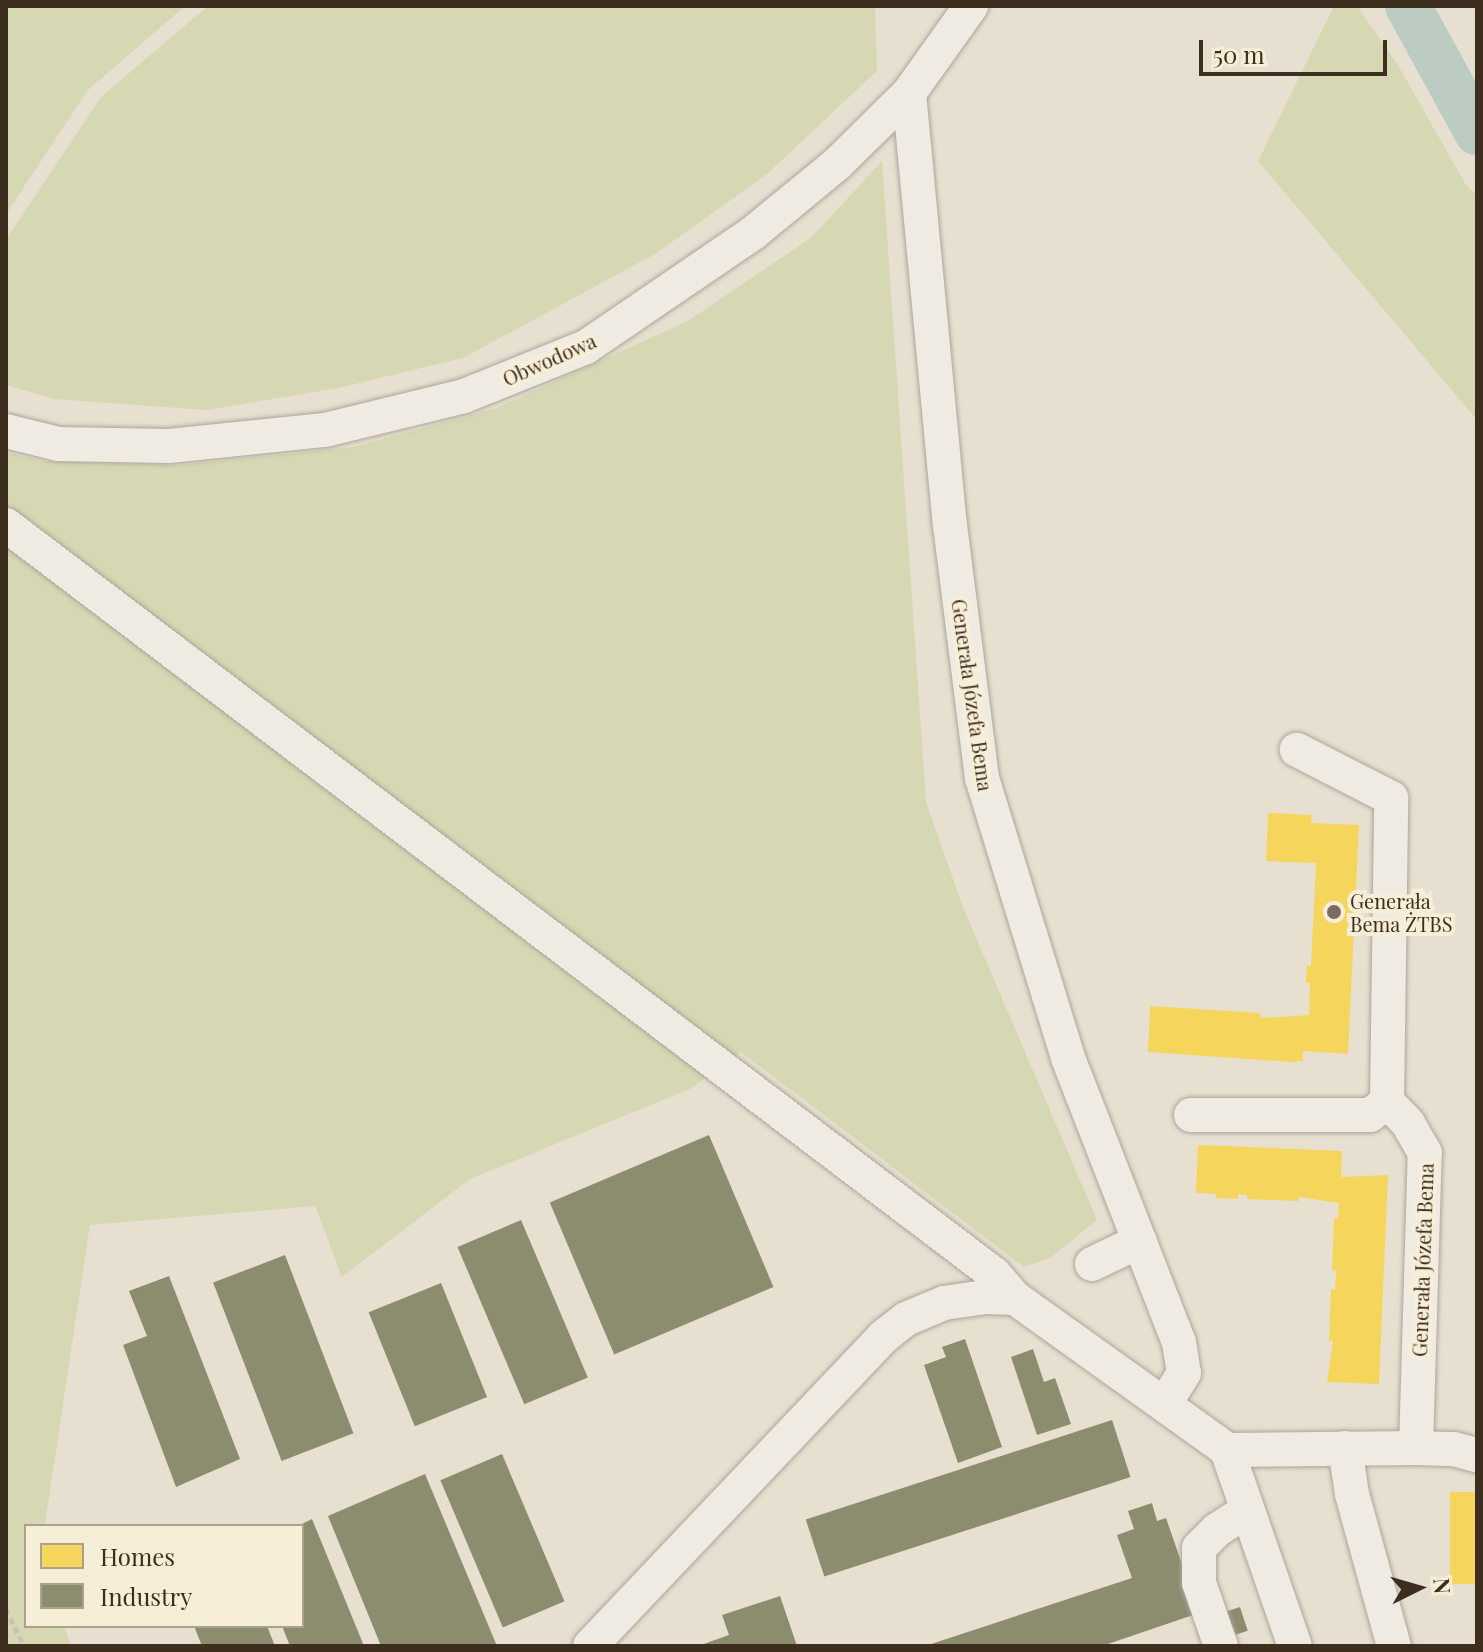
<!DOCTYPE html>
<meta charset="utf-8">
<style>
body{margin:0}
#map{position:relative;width:1483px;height:1652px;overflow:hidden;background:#e7e0d1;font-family:"Playfair Display",serif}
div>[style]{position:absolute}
.green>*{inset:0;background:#d6d7b3}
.homes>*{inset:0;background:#f6d55c;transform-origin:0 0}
.industry>*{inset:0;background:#8c8c6e;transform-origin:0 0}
.river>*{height:46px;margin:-23px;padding:0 23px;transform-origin:23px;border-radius:23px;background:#bcccc2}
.path>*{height:5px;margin-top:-2.5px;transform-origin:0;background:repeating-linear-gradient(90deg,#c8c2b9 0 6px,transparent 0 10px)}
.roads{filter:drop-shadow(0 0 2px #ada599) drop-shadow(0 0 2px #ada599)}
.minor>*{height:34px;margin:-17px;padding:0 17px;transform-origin:17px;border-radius:17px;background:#efebe3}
.dots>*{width:22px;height:22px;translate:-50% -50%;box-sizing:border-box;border:4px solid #f7eed8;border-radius:50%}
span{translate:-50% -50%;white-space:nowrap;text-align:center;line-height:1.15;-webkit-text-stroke:8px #f7eed8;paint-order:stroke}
.street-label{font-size:20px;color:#3d2e20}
.poi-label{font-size:20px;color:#3d2e20}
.left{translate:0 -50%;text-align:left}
.frame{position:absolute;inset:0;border:8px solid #3d2e20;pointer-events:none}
.legend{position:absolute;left:24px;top:1524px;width:280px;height:104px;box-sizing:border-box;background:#f7eed8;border:2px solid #ada18e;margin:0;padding:10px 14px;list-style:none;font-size:24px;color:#3d2e20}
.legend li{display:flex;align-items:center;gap:16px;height:40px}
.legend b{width:40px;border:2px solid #ada18e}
.north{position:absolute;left:1379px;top:1548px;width:80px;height:80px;-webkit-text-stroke:6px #f7eed8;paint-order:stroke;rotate:85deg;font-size:22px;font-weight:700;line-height:32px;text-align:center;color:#3d2e20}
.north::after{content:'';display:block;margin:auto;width:28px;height:36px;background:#3d2e20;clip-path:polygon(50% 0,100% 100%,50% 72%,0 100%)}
.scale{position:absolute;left:1199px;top:40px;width:188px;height:36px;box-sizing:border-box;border:4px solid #3d2e20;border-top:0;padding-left:10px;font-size:24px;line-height:28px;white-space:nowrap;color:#3d2e20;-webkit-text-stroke:6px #f7eed8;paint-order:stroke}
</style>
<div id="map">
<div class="green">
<div style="clip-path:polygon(6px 6px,185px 6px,88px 90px,6px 214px)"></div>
<div style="clip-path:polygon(208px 6px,875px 6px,877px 71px,767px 174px,655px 254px,463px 358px,338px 388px,206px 410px,55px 399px,6px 385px,6px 240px,102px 96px)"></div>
<div style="clip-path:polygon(1334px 6px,1357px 6px,1398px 65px,1465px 183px,1477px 196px,1477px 420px,1258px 161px)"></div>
<div style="clip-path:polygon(882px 161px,926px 802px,963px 907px,1097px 1220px,1050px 1258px,1024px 1267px,741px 1052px,692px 1088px,470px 1179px,342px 1277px,315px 1206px,90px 1225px,45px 1524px,26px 1526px,26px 1626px,64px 1626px,71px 1646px,6px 1646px,6px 452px,41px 461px,177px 465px,353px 447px,494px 409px,688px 321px,812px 237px)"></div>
</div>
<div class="homes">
<div style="clip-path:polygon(1268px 813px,1312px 815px,1311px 823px,1359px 825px,1348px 1054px,1303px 1051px,1303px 1061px,1290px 1062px,1148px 1052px,1150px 1006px,1261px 1013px,1260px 1018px,1309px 1015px,1310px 983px,1306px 983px,1307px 966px,1311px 966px,1316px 863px,1266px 861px)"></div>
<div style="clip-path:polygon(1198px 1145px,1342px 1151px,1341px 1177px,1388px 1175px,1379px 1384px,1327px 1382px,1333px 1341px,1329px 1341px,1331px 1289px,1335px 1290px,1336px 1270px,1332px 1270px,1334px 1218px,1338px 1218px,1339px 1203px,1299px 1197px,1299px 1201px,1247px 1199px,1247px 1195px,1238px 1194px,1238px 1199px,1216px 1198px,1216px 1194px,1196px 1193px)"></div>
<div style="left:1450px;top:1492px;width:27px;height:92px"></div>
</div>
<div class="industry">
<div style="left:709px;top:1135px;width:165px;height:173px;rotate:67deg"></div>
<div style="left:521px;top:1220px;width:171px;height:69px;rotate:67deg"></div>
<div style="left:285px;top:1255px;width:191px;height:77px;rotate:69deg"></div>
<div style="clip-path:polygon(169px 1276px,240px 1459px,176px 1487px,123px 1345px,147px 1336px,129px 1291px)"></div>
<div style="left:441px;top:1283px;width:123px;height:78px;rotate:68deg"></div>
<div style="clip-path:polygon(965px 1339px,1002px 1447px,958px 1463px,924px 1365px,946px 1357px,942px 1347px)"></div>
<div style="clip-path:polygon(1033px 1349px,1044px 1382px,1055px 1378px,1071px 1424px,1037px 1435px,1011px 1357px)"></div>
<div style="left:1112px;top:1420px;width:60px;height:322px;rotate:72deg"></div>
<div style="left:502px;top:1454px;width:160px;height:67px;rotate:67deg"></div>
<div style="clip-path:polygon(425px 1474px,497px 1646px,381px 1646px,328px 1516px)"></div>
<div style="clip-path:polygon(1152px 1503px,1157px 1521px,1166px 1518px,1199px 1613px,1102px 1646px,925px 1646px,1132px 1578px,1117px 1535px,1134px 1529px,1128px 1511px)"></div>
<div style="clip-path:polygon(312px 1519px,364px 1646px,290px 1646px,282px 1626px,302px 1626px,302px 1524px)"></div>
<div style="clip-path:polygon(780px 1596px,797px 1646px,698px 1646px,729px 1635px,722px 1615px)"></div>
<div style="left:1240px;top:1607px;width:25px;height:16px;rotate:72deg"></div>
<div style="clip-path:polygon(194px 1626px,267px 1626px,275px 1646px,202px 1646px)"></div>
</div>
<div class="river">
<div style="left:1408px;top:6px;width:144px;rotate:61.3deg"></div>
</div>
<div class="path">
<div style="left:6px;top:1609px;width:41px;rotate:64.1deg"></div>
</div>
<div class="roads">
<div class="minor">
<div style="left:909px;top:93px;width:434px;rotate:84.6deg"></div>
<div style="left:950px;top:525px;width:255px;rotate:82.8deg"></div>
<div style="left:982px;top:778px;width:293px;rotate:72.9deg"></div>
<div style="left:1068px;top:1058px;width:305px;rotate:68.7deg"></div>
<div style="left:1179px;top:1342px;width:31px;rotate:81deg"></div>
<div style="left:1184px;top:1373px;width:36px;rotate:122deg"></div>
<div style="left:6px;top:431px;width:54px;rotate:14deg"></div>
<div style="left:58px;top:444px;width:111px;rotate:1deg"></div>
<div style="left:169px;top:446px;width:157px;rotate:-5.9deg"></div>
<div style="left:325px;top:430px;width:143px;rotate:-13.7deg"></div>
<div style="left:464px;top:396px;width:131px;rotate:-21.9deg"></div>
<div style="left:586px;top:347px;width:202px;rotate:-34.3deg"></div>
<div style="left:753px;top:233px;width:109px;rotate:-39.4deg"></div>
<div style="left:837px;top:164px;width:101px;rotate:-44.6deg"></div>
<div style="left:909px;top:93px;width:107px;rotate:-54.5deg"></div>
<div style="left:6px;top:525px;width:1240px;rotate:37.17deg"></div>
<div style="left:994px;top:1274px;width:32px;rotate:49deg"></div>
<div style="left:1015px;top:1298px;width:261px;rotate:35.6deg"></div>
<div style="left:1191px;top:1115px;width:179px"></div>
<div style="left:1370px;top:1115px;width:21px;rotate:-37deg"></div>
<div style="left:1092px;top:1264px;width:53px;rotate:-25.6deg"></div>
<div style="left:1345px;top:1448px;width:47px;rotate:81.3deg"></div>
<div style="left:1352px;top:1494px;width:158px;rotate:74.6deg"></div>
<div style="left:1416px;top:1448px;width:38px;rotate:2deg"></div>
<div style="left:1454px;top:1449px;width:24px;rotate:15deg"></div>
<div style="left:1227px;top:1450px;width:189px;rotate:-0.6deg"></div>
<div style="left:1416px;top:1448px;width:295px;rotate:-88.3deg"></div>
<div style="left:1425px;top:1153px;width:34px;rotate:-120deg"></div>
<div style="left:1408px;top:1123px;width:30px;rotate:-135deg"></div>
<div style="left:1387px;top:1102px;width:304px;rotate:-89.2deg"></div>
<div style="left:1391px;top:798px;width:106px;rotate:-152.9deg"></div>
<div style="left:1227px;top:1450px;width:207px;rotate:70.9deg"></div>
<div style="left:590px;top:1646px;width:426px;rotate:-46.5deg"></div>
<div style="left:883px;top:1337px;width:29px;rotate:-38deg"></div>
<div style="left:906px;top:1319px;width:41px;rotate:-22.8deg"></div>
<div style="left:944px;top:1303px;width:41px;rotate:-8.3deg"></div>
<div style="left:985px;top:1297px;width:30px;rotate:2deg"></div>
<div style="left:1221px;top:1646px;width:67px;rotate:-109.2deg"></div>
<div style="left:1199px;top:1583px;width:35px;rotate:-90deg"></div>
<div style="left:1199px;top:1548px;width:25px;rotate:-45deg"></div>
<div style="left:1217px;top:1530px;width:35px;rotate:-33deg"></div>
</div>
</div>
<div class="dots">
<div style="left:1334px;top:912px;background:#786c5e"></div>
</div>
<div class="street-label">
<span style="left:549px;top:359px;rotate:-24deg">Obwodowa</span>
<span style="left:973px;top:695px;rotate:82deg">Generała Józefa Bema</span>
<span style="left:1422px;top:1260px;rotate:-88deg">Generała Józefa Bema</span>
</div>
<div class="poi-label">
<span class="left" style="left:1350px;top:912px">Generała<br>Bema ŻTBS</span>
</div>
<div class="frame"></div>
<ul class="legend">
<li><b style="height:22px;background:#f6d55c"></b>Homes</li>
<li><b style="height:22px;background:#8c8c6e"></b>Industry</li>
</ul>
<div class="north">N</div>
<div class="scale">50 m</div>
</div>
